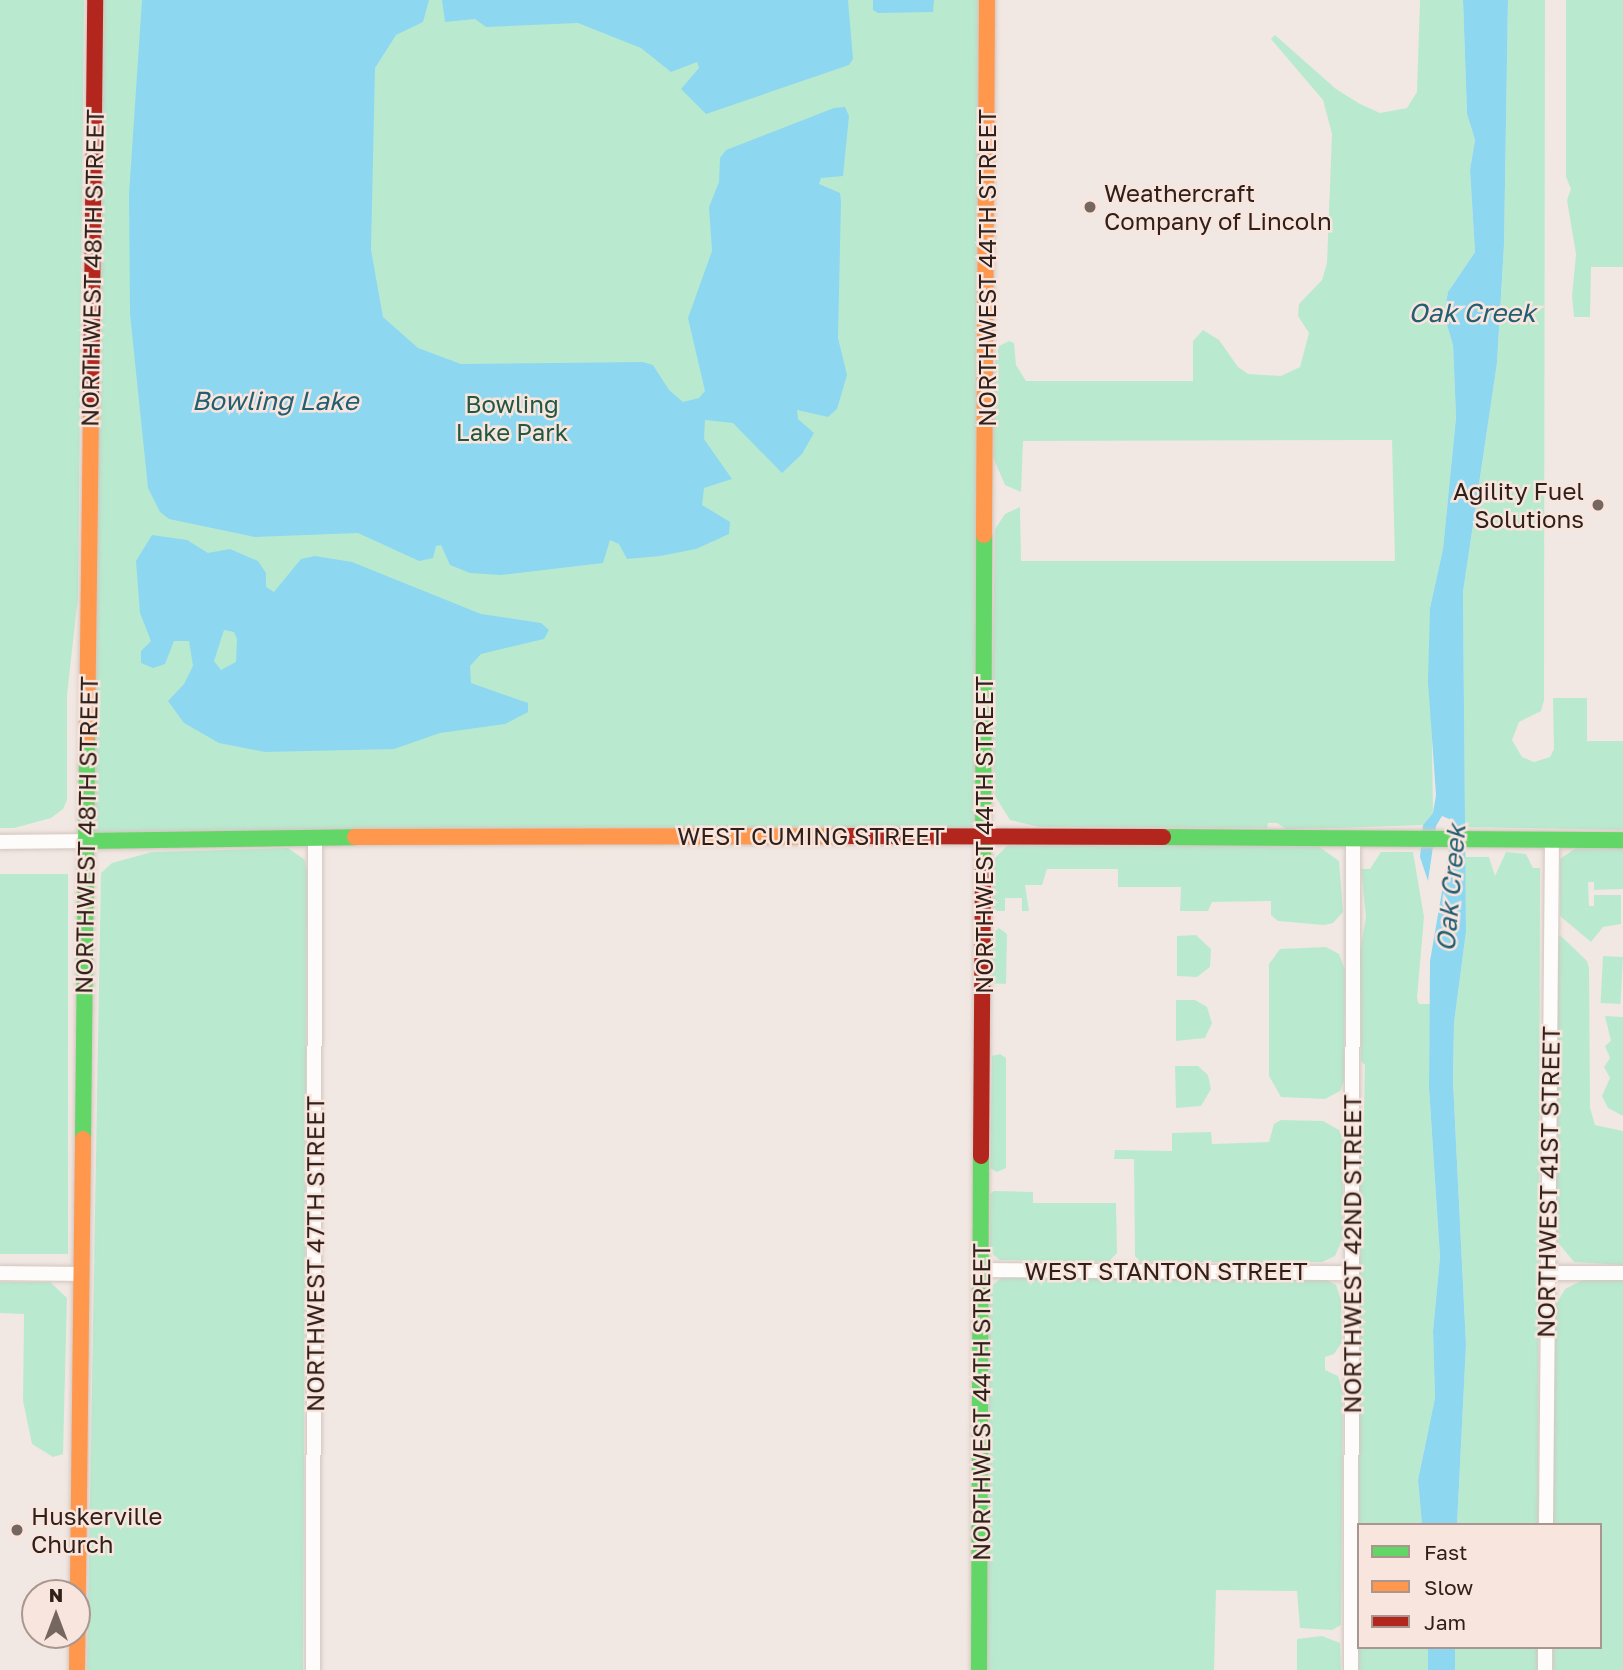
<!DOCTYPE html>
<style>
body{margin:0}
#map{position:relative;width:1623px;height:1670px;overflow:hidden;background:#f2e8e3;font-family:"Golos Text",sans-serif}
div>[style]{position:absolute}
.green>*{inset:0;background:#b9ead0;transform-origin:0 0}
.water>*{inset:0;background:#8ed7f1;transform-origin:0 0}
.roads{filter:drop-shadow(0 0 2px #d2c5bf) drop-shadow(0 0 2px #d2c5bf)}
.street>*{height:14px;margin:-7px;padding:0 7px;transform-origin:7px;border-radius:7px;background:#fdfcfb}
.fast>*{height:16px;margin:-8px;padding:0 8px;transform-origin:8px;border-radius:8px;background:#63d668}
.slow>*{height:16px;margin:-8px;padding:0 8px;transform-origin:8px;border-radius:8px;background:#ff974d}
.jam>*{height:16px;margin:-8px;padding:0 8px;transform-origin:8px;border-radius:8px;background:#b3261e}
.dots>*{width:19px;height:19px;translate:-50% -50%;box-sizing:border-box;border:4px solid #f8e5dd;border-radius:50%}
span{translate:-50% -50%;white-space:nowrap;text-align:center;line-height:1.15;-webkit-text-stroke:5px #f8e5dd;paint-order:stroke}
.poi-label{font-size:24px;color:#312019}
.left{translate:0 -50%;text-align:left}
.right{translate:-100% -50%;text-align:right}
.street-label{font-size:24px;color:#312019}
.park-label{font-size:24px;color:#225842}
.water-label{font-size:26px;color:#235f73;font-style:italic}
.legend{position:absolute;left:1357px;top:1523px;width:245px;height:126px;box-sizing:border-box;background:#f8e5dd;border:2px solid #a8968f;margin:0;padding:9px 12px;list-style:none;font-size:21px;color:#312019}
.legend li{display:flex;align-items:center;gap:14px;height:35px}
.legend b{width:35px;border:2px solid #a8968f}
.north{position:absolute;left:21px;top:1579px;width:70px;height:70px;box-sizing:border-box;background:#f8e5dd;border:2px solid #a8968f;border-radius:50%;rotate:0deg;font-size:19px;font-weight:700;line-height:28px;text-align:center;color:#312019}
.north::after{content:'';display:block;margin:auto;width:24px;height:32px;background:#756660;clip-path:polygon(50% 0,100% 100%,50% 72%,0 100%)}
</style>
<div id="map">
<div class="green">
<div style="clip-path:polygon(0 0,84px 0,78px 597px,67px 695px,67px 800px,63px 809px,51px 818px,14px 828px,0 828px)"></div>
<div style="left:95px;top:0;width:892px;height:841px"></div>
<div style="clip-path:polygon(1420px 0,1463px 0,1467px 114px,1475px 140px,1470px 170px,1475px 252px,1448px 292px,1444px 315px,1453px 345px,1456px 416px,1443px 549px,1430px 608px,1433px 813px,1423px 825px,1335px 828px,1286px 829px,1277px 823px,1268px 823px,1267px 828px,1040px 827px,1010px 820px,995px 796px,992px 731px,997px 723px,992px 712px,995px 529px,1005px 514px,1020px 507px,1021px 561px,1395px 561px,1392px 440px,1023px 441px,1021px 492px,1005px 485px,993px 457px,993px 372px,999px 346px,1009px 341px,1014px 343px,1016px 365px,1026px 381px,1193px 381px,1193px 341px,1203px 330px,1219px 340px,1238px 367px,1248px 374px,1281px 376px,1300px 367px,1309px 333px,1298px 316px,1299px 304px,1322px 280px,1327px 263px,1332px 134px,1323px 100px,1271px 39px,1275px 35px,1336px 89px,1360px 104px,1380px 113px,1407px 108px,1417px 92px)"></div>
<div style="clip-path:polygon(1508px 0,1545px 0,1544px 700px,1541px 711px,1519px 722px,1512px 740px,1522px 757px,1534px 762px,1550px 757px,1554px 749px,1553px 698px,1587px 698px,1587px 741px,1623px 741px,1623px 830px,1465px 827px,1463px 592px,1497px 363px,1504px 245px)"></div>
<div style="clip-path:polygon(1566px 0,1623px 0,1623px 267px,1591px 267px,1590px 317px,1574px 317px,1572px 296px,1576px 254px,1567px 200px,1571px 189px,1566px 177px)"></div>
<div style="clip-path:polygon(1008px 845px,1318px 846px,1339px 861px,1343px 912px,1333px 923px,1324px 925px,1278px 921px,1271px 915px,1271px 901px,1212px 902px,1208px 911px,1180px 911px,1181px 887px,1118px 887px,1118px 869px,1047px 869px,1042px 885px,1025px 885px,1029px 911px,1022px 911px,1022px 898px,1005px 898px,1005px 911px,998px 911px,993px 909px,992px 861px)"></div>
<div style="clip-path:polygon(1623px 847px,1623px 889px,1594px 890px,1594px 882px,1588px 882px,1589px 906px,1594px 906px,1594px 895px,1621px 895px,1621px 924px,1603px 927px,1591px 942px,1560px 916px,1560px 859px,1576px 848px)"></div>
<div style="clip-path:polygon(288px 848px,305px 860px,307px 872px,303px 1670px,87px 1670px,101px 873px,112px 863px,152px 852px)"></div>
<div style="clip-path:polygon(1381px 852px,1413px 852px,1424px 917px,1417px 998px,1419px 1004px,1430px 1004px,1429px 1088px,1440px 1257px,1433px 1331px,1435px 1398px,1418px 1480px,1422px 1525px,1359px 1525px,1359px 1647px,1428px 1647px,1429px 1670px,1357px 1670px,1359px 1122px,1364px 1114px,1365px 1065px,1361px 1061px,1360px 951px,1366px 917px,1361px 869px,1370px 869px)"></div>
<div style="clip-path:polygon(1506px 852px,1526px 854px,1533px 868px,1540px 868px,1538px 1525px,1457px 1525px,1466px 1345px,1453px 1081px,1454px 1023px,1466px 932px,1465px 857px,1489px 857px,1495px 876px)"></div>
<div style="left:0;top:874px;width:68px;height:380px"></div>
<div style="clip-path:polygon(999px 928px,1007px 934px,1006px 984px,989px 983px,991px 934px)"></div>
<div style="clip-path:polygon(1196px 935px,1211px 949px,1210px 967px,1197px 977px,1177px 976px,1177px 936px)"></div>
<div style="clip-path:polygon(1560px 935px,1587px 961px,1589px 968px,1590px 1108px,1595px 1125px,1623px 1131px,1623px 1265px,1574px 1262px,1555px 1239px,1556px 940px)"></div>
<div style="clip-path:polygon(1326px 947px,1339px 954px,1345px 970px,1344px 1081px,1340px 1091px,1325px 1099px,1281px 1097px,1269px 1076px,1269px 964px,1280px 949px)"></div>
<div style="left:1603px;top:956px;width:20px;height:47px;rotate:3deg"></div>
<div style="clip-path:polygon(1176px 1000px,1195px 1000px,1207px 1007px,1212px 1023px,1205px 1038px,1176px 1041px)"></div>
<div style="clip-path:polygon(1605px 1016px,1623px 1017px,1623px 1116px,1608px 1108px,1602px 1096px,1610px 1078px,1604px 1067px,1610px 1058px,1605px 1046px,1611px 1041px)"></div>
<div style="clip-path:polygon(1000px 1054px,1006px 1058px,1006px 1168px,997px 1172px,990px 1168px,992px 1056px)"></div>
<div style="clip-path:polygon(1175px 1066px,1198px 1066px,1208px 1075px,1211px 1089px,1201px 1106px,1176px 1108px)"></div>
<div style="clip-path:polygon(1281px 1120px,1323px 1121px,1339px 1130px,1343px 1140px,1343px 1238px,1335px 1256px,1322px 1262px,1141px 1262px,1135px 1256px,1134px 1159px,1114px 1159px,1115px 1150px,1172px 1151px,1172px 1133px,1211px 1132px,1212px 1144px,1269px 1142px,1274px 1124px)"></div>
<div style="clip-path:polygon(994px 1191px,1033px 1192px,1033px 1203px,1116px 1203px,1117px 1253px,1108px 1262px,1000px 1260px,990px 1252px,990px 1194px)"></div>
<div style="clip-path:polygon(1005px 1275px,1323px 1278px,1336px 1285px,1341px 1300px,1342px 1342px,1334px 1354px,1325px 1357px,1325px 1370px,1338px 1376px,1343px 1394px,1341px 1625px,1332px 1630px,1300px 1628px,1297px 1591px,1216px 1590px,1214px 1670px,987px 1670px,989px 1288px)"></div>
<div style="clip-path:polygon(1587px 1278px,1623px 1279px,1623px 1670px,1553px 1670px,1553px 1647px,1600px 1647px,1600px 1525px,1553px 1525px,1554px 1308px,1565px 1289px)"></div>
<div style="clip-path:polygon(0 1282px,50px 1282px,67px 1298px,63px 1454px,53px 1457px,32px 1444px,23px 1401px,24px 1314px,0 1313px)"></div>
<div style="clip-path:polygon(1322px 1636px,1340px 1643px,1341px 1670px,1297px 1670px,1297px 1639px)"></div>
<div style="left:1455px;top:1647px;width:83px;height:23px"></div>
</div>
<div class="water">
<div style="clip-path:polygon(142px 0,429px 0,423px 22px,396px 35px,375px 68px,371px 250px,383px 317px,418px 348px,461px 364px,643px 362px,653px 365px,669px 390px,683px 402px,699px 398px,705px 391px,688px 318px,712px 251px,709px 207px,719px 182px,720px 158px,726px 150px,834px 108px,845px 107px,849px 116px,843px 176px,821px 178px,819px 184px,840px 193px,841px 201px,838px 338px,847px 375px,837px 409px,828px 417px,797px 410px,798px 419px,814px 433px,802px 454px,782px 473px,733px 423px,705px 420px,704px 439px,732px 479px,704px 488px,702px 505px,730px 522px,729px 534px,696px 549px,660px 556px,627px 559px,619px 544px,610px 540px,603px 563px,501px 575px,470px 573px,450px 565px,441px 545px,436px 546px,433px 558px,419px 561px,358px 533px,255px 537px,169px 519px,160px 512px,148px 488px,130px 314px,129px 194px)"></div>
<div style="clip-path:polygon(442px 0,848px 0,853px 59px,849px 65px,706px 114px,681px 89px,699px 68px,697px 62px,671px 72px,641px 48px,578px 23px,486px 27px,475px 19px,445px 22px)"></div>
<div style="clip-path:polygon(873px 0,934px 0,933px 12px,878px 13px,873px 10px)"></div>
<div style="clip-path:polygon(1463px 0,1508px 0,1504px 245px,1497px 363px,1463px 592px,1466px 932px,1454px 1023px,1453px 1081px,1466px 1345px,1457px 1525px,1422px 1525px,1418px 1480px,1435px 1398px,1433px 1331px,1440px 1257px,1429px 1088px,1430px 961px,1454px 821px,1442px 816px,1436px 826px,1428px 881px,1420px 857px,1423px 825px,1433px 813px,1436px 795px,1428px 682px,1430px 608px,1443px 549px,1456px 417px,1453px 345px,1444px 315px,1448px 292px,1475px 252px,1470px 170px,1475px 140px,1467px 114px)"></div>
<div style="clip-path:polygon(evenodd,152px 535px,187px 540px,208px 553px,230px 549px,258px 561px,266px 573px,266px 587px,274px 592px,301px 559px,315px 556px,352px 562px,481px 614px,541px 623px,549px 630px,544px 639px,481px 654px,470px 666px,471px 683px,528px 703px,528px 712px,505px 724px,440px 733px,394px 749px,265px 752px,219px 743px,184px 723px,168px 701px,184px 684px,193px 666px,189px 641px,174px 641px,165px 664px,153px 668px,141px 663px,141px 651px,151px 641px,140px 613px,136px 561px,152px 535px,224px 630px,234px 632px,237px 639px,236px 662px,221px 670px,214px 661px,224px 630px)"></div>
<div style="left:1428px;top:1647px;width:27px;height:23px"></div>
</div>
<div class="roads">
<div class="street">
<div style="left:0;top:842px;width:85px;rotate:-0.7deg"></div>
<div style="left:981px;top:1270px;width:371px;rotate:0.5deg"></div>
<div style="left:0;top:1273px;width:80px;rotate:0.7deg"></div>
<div style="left:1547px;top:1273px;width:76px"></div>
<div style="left:1546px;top:1525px;width:685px;rotate:-89.5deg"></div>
<div style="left:313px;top:1670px;width:832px;rotate:-89.86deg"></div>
<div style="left:1351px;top:1670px;width:831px;rotate:-89.86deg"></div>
<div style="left:1545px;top:1670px;width:23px;rotate:-90deg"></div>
</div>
<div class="fast">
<div style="left:1163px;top:837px;width:460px;rotate:0.4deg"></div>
<div style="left:85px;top:841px;width:270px;rotate:-0.8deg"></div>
<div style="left:983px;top:872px;width:337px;rotate:-89.8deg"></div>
<div style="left:83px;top:1139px;width:403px;rotate:-89.4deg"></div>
<div style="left:979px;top:1670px;width:514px;rotate:-89.78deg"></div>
</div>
<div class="slow">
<div style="left:984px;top:535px;width:535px;rotate:-89.68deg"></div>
<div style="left:87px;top:736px;width:333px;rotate:-89.3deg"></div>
<div style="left:355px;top:837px;width:495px;rotate:-0.1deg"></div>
<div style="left:77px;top:1670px;width:531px;rotate:-89.35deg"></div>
</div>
<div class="jam">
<div style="left:91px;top:403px;width:403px;rotate:-89.4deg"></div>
<div style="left:850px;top:836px;width:313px;rotate:0.2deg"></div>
<div style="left:981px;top:1156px;width:284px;rotate:-89.6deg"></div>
</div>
</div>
<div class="dots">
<div style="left:1090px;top:207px;background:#756660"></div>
<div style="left:1598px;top:505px;background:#756660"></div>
<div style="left:17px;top:1530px;background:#756660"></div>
</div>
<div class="poi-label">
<span class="left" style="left:1104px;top:207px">Weathercraft<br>Company of Lincoln</span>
<span class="right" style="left:1584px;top:505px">Agility Fuel<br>Solutions</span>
<span class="left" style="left:31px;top:1530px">Huskerville<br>Church</span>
</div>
<div class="street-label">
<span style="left:92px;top:268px;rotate:-89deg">NORTHWEST 48TH STREET</span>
<span style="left:987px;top:268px;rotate:-90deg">NORTHWEST 44TH STREET</span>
<span style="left:86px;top:835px;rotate:-89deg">NORTHWEST 48TH STREET</span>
<span style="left:984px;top:835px;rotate:-90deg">NORTHWEST 44TH STREET</span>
<span style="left:811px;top:836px">WEST CUMING STREET</span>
<span style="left:1548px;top:1182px;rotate:-89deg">NORTHWEST 41ST STREET</span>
<span style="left:315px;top:1254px;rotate:-90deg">NORTHWEST 47TH STREET</span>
<span style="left:1352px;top:1254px;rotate:-90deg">NORTHWEST 42ND STREET</span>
<span style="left:1166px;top:1271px">WEST STANTON STREET</span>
<span style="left:981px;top:1402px;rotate:-90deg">NORTHWEST 44TH STREET</span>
</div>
<div class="park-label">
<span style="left:512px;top:418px">Bowling<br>Lake Park</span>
</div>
<div class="water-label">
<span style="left:1472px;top:313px">Oak Creek</span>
<span style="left:275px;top:401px">Bowling Lake</span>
<span style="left:1451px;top:888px;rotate:-85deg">Oak Creek</span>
</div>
<ul class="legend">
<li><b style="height:9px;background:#63d668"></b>Fast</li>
<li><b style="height:9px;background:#ff974d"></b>Slow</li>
<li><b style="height:9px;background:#b3261e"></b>Jam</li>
</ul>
<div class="north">N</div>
</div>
